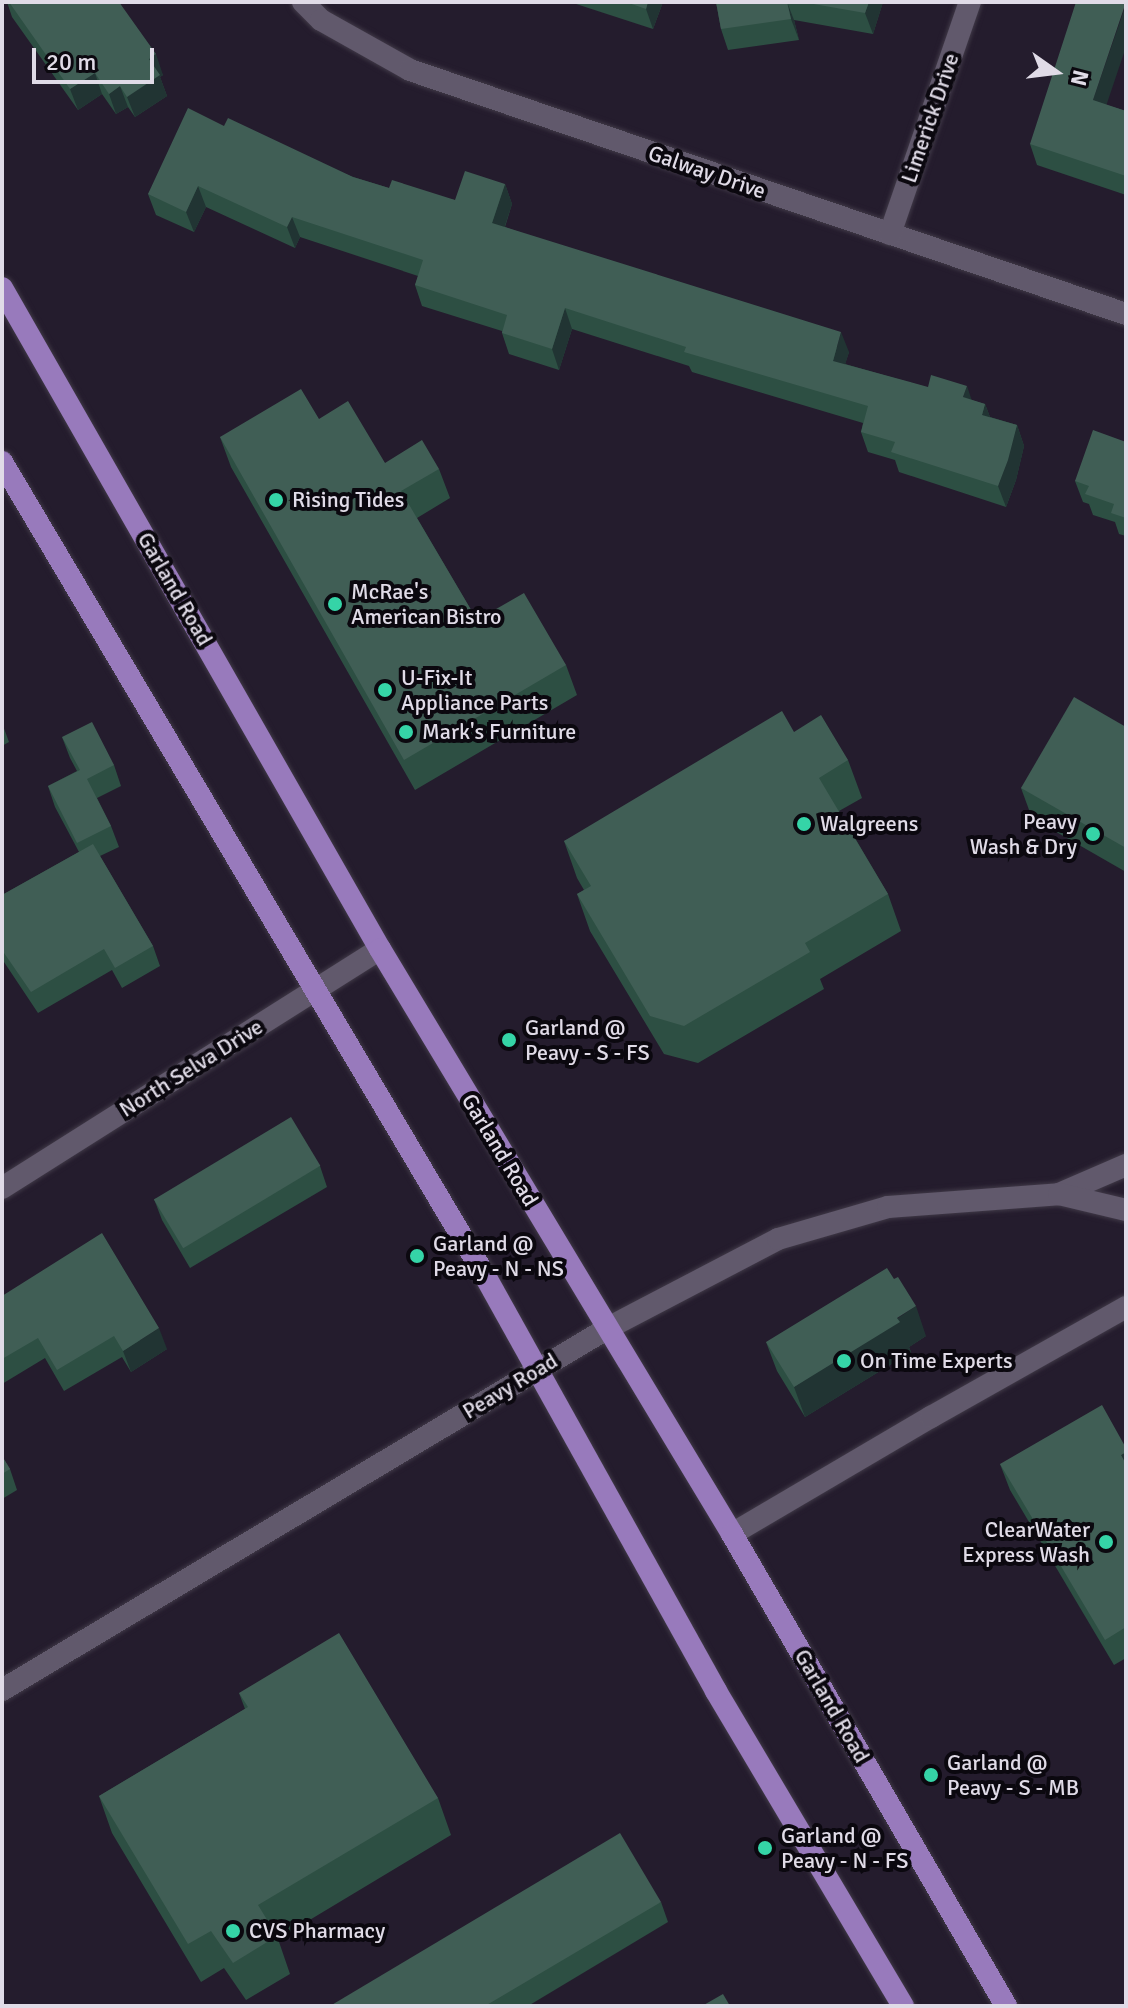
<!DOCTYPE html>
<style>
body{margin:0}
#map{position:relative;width:1128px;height:2008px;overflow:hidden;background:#241c2d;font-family:Signika,sans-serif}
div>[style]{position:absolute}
.roads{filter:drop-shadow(0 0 2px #403947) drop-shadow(0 0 2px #403947)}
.minor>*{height:22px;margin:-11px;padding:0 11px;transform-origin:11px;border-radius:11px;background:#61596c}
.tertiary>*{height:22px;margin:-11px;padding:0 11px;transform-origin:11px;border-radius:11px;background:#61596c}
.primary>*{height:22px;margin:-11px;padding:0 11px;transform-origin:11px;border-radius:11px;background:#987abc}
.wall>*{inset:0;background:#2d4f43}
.shaded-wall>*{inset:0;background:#213433}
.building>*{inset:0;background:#405e55;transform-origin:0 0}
.dots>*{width:22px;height:22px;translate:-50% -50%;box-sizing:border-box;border:4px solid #0b080f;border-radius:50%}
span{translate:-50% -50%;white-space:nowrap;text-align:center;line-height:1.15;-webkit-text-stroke:8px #0b080f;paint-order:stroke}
.street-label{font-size:22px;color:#e0dbe7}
.poi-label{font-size:22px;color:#e0dbe7}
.left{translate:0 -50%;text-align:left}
.right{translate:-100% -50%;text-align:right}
.frame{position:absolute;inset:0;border:4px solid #e0dbe7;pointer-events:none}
.north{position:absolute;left:1016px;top:32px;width:80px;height:80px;-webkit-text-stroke:6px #0b080f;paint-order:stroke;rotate:104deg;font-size:22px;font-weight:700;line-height:32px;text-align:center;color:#e0dbe7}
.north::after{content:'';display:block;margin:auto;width:28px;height:36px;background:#e0dbe7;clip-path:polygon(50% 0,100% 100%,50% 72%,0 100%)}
.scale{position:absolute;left:32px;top:48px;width:122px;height:36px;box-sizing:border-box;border:4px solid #e0dbe7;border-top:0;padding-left:10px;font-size:24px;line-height:28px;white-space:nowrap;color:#e0dbe7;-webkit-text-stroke:6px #0b080f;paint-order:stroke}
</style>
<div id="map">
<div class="roads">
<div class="minor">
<div style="left:303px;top:2px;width:25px;rotate:45deg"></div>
<div style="left:321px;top:20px;width:102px;rotate:29.3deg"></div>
<div style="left:410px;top:70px;width:756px;rotate:18.82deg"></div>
<div style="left:890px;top:234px;width:245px;rotate:-71deg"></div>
<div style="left:2px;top:1188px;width:447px;rotate:-32.3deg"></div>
<div style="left:732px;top:1534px;width:231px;rotate:-30.5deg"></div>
<div style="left:931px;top:1417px;width:224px;rotate:-29.4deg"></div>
</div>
<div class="tertiary">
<div style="left:1059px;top:1194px;width:73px;rotate:-23.4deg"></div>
<div style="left:2px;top:1690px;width:706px;rotate:-30.85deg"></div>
<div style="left:608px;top:1328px;width:192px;rotate:-27.6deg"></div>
<div style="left:778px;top:1239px;width:115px;rotate:-16.2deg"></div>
<div style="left:888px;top:1207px;width:171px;rotate:-4.3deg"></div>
<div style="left:1059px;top:1194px;width:69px;rotate:13.4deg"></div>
</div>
<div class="primary">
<div style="left:2px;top:288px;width:761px;rotate:60.24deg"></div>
<div style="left:380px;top:949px;width:683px;rotate:58.96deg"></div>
<div style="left:732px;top:1534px;width:546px;rotate:59.86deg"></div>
<div style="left:2px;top:462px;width:944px;rotate:59.31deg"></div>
<div style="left:484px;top:1274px;width:477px;rotate:60.9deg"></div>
<div style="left:716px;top:1691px;width:366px;rotate:59.3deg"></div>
</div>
</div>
<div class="wall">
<div style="clip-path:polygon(7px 2px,119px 2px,163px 75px,160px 77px,167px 96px,135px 117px,128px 107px,116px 114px,102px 94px,78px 110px,12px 17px)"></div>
<div style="clip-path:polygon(570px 2px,663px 2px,653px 29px)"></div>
<div style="clip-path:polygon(716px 2px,883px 2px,873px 34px,794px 20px,799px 40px,728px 50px,721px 29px)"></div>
<div style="clip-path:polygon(1106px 105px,1126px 111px,1126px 195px,1037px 165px,1030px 144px)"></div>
<div style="clip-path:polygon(224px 126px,353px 177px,389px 188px,455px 200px,505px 184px,512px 204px,505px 227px,849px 352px,845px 364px,985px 404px,990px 417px,1017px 425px,1024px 446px,1016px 480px,1006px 507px,899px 472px,895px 460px,868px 452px,861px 432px,863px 423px,692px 372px,689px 366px,572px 329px,559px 370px,509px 354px,502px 333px,502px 331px,422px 306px,415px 285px,418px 276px,300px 237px,295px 248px,206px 207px,194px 232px,156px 215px,148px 194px)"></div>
<div style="clip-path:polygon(319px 419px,385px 463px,439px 469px,450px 498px,417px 518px,477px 620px,566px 665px,577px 695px,415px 790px,231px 467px,220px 437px)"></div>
<div style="clip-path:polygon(1126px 442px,1126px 536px,1119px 534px,1115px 522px,1093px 515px,1089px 504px,1083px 502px,1075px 481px)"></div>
<div style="clip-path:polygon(2px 723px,9px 742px,2px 746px)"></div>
<div style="clip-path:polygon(1126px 727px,1126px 872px,1032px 818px,1021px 788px)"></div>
<div style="clip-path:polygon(794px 732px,848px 760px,862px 798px,839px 811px,888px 894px,901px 931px,820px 979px,824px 989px,698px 1063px,664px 1054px,590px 931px,577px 894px,584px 890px,577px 878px,564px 841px)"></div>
<div style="clip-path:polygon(62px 737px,114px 765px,121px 786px,97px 798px,111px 826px,119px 847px,100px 856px,153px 946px,160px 966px,122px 988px,112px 970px,38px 1013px,4px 962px,2px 957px,2px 895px,79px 852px,55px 807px,48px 786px,77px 771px,70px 758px)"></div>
<div style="clip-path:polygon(320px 1166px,327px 1187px,190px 1268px,162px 1220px,154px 1199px)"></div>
<div style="clip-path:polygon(2px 1296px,167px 1349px,131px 1372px,122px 1357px,64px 1391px,45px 1358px,2px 1384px)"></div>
<div style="clip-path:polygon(926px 1336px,909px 1347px,911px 1352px,805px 1417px,777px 1371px,766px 1342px)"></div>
<div style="clip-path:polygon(1126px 1448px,1126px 1658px,1114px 1665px,1010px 1490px,1000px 1464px)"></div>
<div style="clip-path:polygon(2px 1456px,10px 1469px,17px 1490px,2px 1499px)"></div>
<div style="clip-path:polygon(239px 1693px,438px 1798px,451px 1835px,278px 1939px,290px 1974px,246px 2000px,224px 1968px,201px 1982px,112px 1833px,99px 1796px,245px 1709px)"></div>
<div style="clip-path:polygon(661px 1902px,668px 1922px,528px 2006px,330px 2006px)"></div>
</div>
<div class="shaded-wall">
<div style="clip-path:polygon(648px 2px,663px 2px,653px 29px,646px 9px)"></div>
<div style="clip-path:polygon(787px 2px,794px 20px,799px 40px,791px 19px)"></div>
<div style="clip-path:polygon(869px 2px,883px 2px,873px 34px,865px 13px)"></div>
<div style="clip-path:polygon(1126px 4px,1126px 47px,1101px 121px,1093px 100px)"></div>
<div style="clip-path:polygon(156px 54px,163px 75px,160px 77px,167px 96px,135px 117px,127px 97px,149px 59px)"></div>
<div style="clip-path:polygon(95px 73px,102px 94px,78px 110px,70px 89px)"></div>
<div style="clip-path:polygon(120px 86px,128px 107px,116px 114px,109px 94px)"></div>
<div style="clip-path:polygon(505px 184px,512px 204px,499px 244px,492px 223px)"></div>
<div style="clip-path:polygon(198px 186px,206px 207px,194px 232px,186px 212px)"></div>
<div style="clip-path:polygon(292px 217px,300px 237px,295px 248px,287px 227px)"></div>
<div style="clip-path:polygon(565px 308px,572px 329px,559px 370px,552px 349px)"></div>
<div style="clip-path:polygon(841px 332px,849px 352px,840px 381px,833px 361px)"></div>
<div style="clip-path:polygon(967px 386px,974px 407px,963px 397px)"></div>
<div style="clip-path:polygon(985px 404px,993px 425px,982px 415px)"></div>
<div style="clip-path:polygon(1017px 425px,1024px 446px,1016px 480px,1006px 507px,998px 486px)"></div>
<div style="clip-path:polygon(916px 1306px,926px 1336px,909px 1347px,911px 1352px,805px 1417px,794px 1387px)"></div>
<div style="clip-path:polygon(159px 1328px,167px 1349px,131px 1372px,123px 1351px)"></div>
<div style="clip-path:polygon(1126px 1452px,1126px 1469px,1121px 1455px)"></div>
</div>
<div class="building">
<div style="clip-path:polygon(9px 2px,119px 2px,156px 54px,149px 59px,160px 75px,127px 97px,120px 86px,109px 94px,95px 73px,70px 89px)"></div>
<div style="clip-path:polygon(626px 2px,648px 2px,646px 9px)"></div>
<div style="clip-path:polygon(716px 2px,787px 2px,791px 19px,721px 29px)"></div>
<div style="clip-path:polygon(802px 2px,869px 2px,865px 13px)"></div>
<div style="clip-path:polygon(1076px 2px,1126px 2px,1093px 100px,1126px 111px,1126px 176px,1030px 144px)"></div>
<div style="clip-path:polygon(188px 108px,224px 126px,228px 118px,353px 177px,389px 188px,392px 180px,455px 200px,465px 171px,505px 184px,492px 223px,841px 332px,833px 361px,928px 387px,931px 375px,967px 386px,963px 397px,985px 404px,982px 415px,1017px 425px,1008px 460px,998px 486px,891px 452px,895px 442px,861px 432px,868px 406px,684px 352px,686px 347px,565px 308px,552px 349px,502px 333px,507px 315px,415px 285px,423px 260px,292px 217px,287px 227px,198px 186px,186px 212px,148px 194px)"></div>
<div style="clip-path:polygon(301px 389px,319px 419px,348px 401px,385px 463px,422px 440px,439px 469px,401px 491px,477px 620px,524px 593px,566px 665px,404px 760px,220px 437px)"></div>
<div style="clip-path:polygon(1093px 430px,1126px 442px,1126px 518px,1111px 513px,1114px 504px,1085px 494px,1089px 486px,1075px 481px)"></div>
<div style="clip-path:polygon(1074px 697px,1126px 727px,1126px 848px,1021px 788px)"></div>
<div style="clip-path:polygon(782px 711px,794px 732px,821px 715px,848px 760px,819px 778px,888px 894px,805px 943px,810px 952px,684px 1026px,650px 1016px,577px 894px,591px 886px,564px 841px)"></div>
<div style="clip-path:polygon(92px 722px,114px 765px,87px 779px,111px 826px,77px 843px,48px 786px,80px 770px,62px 737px)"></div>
<div style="clip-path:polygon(93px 844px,153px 946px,115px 968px,104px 949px,31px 992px,2px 950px,2px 895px)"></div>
<div style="left:291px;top:1117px;width:57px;height:160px;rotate:59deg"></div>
<div style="clip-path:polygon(102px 1233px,159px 1328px,123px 1351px,114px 1336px,57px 1370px,38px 1338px,2px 1359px,2px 1296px)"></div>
<div style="clip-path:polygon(887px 1268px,894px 1279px,898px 1277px,916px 1306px,897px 1318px,900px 1322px,794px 1387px,766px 1342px)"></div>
<div style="clip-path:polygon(1102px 1405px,1126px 1448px,1126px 1452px,1121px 1455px,1126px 1464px,1126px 1627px,1105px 1640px,1000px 1464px)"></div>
<div style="clip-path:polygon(2px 1456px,10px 1469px,2px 1474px)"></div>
<div style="clip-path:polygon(339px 1633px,438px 1798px,258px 1905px,277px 1936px,233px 1963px,211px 1931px,188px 1944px,99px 1796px,248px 1707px,239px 1693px)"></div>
<div style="clip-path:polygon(620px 1833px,661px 1902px,485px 2006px,330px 2006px)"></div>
<div style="clip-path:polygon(723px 1994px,730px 2006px,702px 2006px)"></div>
</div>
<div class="dots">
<div style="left:276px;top:500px;background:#35d4a7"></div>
<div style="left:335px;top:604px;background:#35d4a7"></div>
<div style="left:385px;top:690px;background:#35d4a7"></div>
<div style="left:406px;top:732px;background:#35d4a7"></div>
<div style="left:804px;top:824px;background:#35d4a7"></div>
<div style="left:1093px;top:834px;background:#35d4a7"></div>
<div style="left:509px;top:1040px;background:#35d4a7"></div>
<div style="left:417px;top:1256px;background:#35d4a7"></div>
<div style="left:844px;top:1361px;background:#35d4a7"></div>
<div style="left:1106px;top:1542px;background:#35d4a7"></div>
<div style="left:931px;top:1775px;background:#35d4a7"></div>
<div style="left:765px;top:1848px;background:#35d4a7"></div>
<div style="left:233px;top:1931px;background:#35d4a7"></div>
</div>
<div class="street-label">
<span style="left:930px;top:118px;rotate:-71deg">Limerick Drive</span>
<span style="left:707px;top:172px;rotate:19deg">Galway Drive</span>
<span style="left:175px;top:589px;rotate:60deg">Garland Road</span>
<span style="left:191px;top:1068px;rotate:-32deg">North Selva Drive</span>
<span style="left:500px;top:1150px;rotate:59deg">Garland Road</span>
<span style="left:510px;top:1386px;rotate:-31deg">Peavy Road</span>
<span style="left:832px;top:1706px;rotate:60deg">Garland Road</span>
</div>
<div class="poi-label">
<span class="left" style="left:292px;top:500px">Rising Tides</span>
<span class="left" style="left:351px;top:604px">McRae's<br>American Bistro</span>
<span class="left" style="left:401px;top:690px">U-Fix-It<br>Appliance Parts</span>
<span class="left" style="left:422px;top:732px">Mark's Furniture</span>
<span class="right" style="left:1077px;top:834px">Peavy<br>Wash &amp; Dry</span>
<span class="left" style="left:820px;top:824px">Walgreens</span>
<span class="left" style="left:525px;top:1040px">Garland @<br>Peavy - S - FS</span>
<span class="left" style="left:433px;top:1256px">Garland @<br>Peavy - N - NS</span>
<span class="left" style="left:860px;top:1361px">On Time Experts</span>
<span class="right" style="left:1090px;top:1542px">ClearWater<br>Express Wash</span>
<span class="left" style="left:947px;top:1775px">Garland @<br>Peavy - S - MB</span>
<span class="left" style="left:781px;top:1848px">Garland @<br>Peavy - N - FS</span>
<span class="left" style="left:249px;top:1931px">CVS Pharmacy</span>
</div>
<div class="frame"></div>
<div class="north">N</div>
<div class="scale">20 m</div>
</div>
